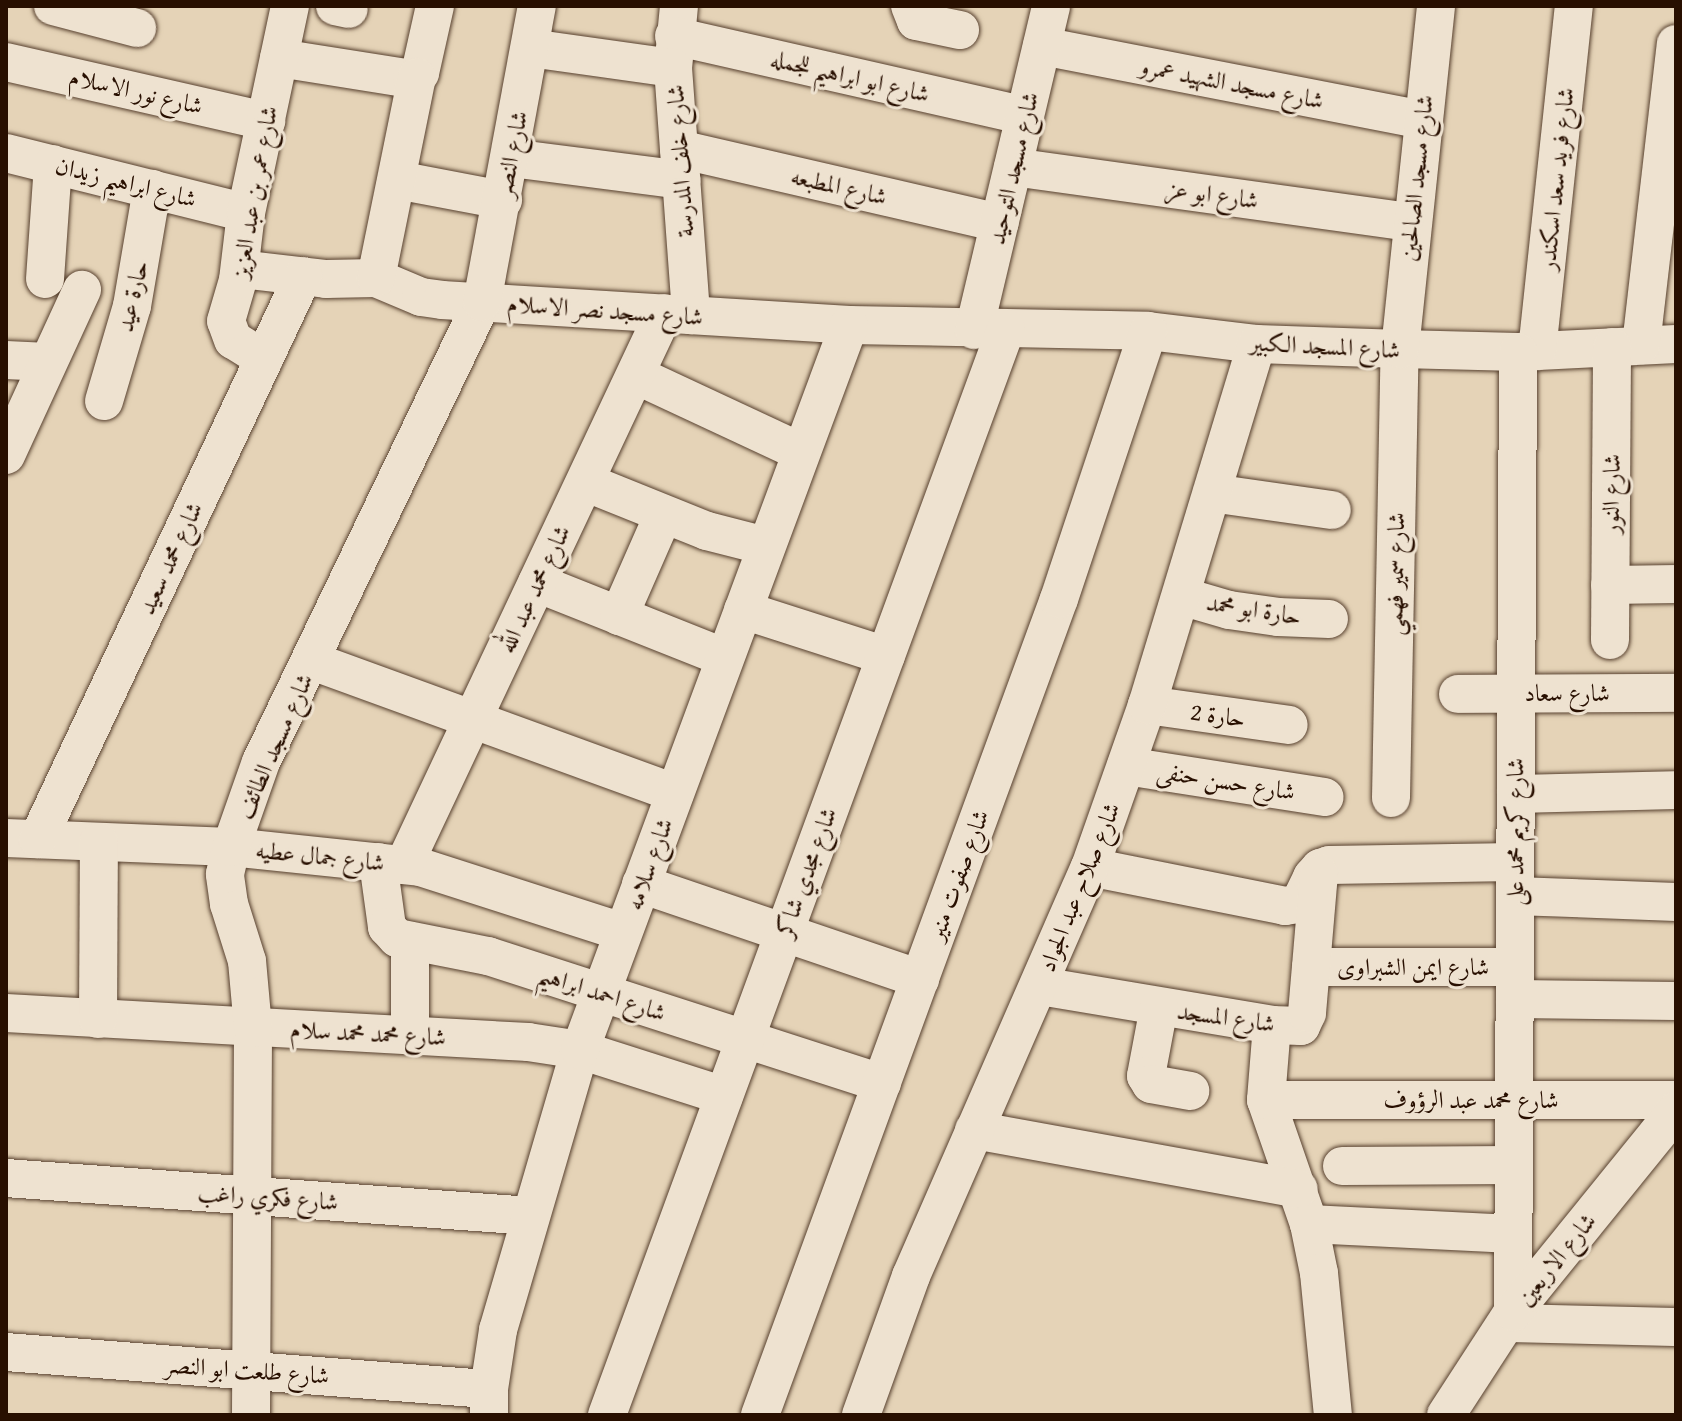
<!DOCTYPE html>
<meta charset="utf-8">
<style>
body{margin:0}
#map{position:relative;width:1682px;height:1421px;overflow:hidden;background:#e5d3b7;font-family:"Gentium Book Plus",Amiri,serif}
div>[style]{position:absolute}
.roads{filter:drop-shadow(0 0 2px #57402e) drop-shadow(0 0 2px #57402e)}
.minor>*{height:38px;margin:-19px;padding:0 19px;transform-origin:19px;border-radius:19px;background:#eee2d0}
span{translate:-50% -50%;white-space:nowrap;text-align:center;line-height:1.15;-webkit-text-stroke:6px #eee2d0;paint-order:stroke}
.street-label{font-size:24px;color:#280f00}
.frame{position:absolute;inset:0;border:8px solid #280f00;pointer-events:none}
</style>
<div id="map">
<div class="roads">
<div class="minor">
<div style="left:53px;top:6px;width:87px;rotate:14.7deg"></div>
<div style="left:335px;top:6px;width:14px;rotate:12deg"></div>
<div style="left:679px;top:6px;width:62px;rotate:95.5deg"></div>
<div style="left:673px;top:68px;width:248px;rotate:85.8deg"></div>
<div style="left:910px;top:6px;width:16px;rotate:68deg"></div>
<div style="left:916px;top:21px;width:45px;rotate:11.6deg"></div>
<div style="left:674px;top:36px;width:360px;rotate:12.8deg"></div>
<div style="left:1042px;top:46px;width:387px;rotate:11deg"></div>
<div style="left:530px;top:48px;width:144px;rotate:8deg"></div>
<div style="left:279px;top:58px;width:135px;rotate:9deg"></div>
<div style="left:412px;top:79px;width:10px;rotate:-37deg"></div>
<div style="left:420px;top:73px;width:69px;rotate:-77.4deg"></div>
<div style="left:6px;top:62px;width:267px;rotate:12.8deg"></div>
<div style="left:679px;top:149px;width:329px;rotate:13deg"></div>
<div style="left:6px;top:153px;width:247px;rotate:14deg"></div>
<div style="left:511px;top:158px;width:172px;rotate:7.3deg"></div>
<div style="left:1013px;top:167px;width:402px;rotate:7.9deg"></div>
<div style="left:397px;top:180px;width:108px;rotate:10.7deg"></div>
<div style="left:240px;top:269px;width:87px;rotate:6.6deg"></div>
<div style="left:326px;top:279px;width:50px;rotate:-1.1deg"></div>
<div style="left:376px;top:278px;width:49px;rotate:22.9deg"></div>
<div style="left:421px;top:297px;width:21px;rotate:8deg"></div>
<div style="left:442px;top:300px;width:408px;rotate:3.5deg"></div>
<div style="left:849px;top:325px;width:299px;rotate:1.1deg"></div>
<div style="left:1148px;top:331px;width:110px;rotate:6.8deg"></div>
<div style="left:1257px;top:344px;width:143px;rotate:2deg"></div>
<div style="left:1400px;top:349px;width:118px;rotate:1.5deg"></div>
<div style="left:1518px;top:352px;width:158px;rotate:-2.9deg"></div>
<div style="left:376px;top:278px;width:205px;rotate:-78.5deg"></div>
<div style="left:45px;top:279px;width:115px;rotate:-86deg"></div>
<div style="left:974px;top:330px;width:333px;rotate:-76.6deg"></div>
<div style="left:1641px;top:345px;width:303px;rotate:-83.4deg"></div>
<div style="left:1537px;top:351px;width:347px;rotate:-83.9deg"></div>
<div style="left:264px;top:359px;width:36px;rotate:-148deg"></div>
<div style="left:233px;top:340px;width:20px;rotate:-110deg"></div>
<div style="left:226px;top:321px;width:43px;rotate:-73.7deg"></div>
<div style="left:238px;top:280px;width:67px;rotate:-83.2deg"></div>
<div style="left:246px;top:213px;width:212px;rotate:-78deg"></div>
<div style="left:6px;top:360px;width:42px;rotate:2.7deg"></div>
<div style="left:636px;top:375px;width:182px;rotate:25deg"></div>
<div style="left:104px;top:401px;width:99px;rotate:-73.6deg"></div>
<div style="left:132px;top:306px;width:119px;rotate:-80.3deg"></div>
<div style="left:6px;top:455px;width:182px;rotate:-65.3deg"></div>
<div style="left:585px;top:482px;width:131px;rotate:21.9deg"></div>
<div style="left:707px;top:531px;width:61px;rotate:14.3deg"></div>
<div style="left:1212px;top:493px;width:121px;rotate:8.1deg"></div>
<div style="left:537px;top:583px;width:202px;rotate:21.7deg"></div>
<div style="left:1610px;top:585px;width:66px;rotate:-0.9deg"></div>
<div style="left:1181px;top:596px;width:50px;rotate:16.3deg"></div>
<div style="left:1229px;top:610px;width:49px;rotate:8.1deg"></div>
<div style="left:1278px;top:617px;width:51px;rotate:2.2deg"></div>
<div style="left:743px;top:610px;width:150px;rotate:17.8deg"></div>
<div style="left:619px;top:616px;width:109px;rotate:-66.3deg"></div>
<div style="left:1610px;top:640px;width:293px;rotate:-89.6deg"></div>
<div style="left:312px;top:661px;width:386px;rotate:20deg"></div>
<div style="left:1458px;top:694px;width:218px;rotate:-0.3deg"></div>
<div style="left:1147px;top:705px;width:143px;rotate:8deg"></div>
<div style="left:1126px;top:766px;width:201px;rotate:8.9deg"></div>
<div style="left:1516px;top:794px;width:160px;rotate:-1.4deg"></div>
<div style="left:1391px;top:798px;width:449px;rotate:-88.9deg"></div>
<div style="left:1400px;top:349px;width:345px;rotate:-84deg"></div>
<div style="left:6px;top:838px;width:225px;rotate:2.3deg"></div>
<div style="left:231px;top:847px;width:190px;rotate:6deg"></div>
<div style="left:420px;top:867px;width:213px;rotate:17.8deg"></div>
<div style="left:38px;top:839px;width:622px;rotate:-64.79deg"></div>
<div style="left:378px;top:862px;width:66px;rotate:82.1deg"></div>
<div style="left:387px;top:927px;width:15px;rotate:48deg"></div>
<div style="left:397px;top:938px;width:93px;rotate:11.2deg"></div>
<div style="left:488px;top:956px;width:414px;rotate:17.9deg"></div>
<div style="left:404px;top:865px;width:610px;rotate:-64.78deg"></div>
<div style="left:1090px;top:867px;width:199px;rotate:11.3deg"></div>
<div style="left:1285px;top:906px;width:14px;rotate:-8deg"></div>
<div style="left:1299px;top:904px;width:30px;rotate:-64deg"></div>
<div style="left:1312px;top:877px;width:12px;rotate:-48deg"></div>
<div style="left:1320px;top:868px;width:9px;rotate:-18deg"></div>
<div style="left:1329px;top:865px;width:186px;rotate:-0.9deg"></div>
<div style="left:641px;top:884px;width:295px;rotate:18.8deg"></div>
<div style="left:1515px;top:896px;width:161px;rotate:2.1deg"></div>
<div style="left:1311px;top:967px;width:204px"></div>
<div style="left:1040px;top:986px;width:235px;rotate:9.5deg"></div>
<div style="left:1272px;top:1025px;width:29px;rotate:2deg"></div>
<div style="left:1301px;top:1026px;width:14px;rotate:-65deg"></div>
<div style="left:1307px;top:1013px;width:140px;rotate:-85.1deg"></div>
<div style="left:1515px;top:999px;width:161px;rotate:0.7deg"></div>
<div style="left:1159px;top:1007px;width:70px;rotate:100.7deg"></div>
<div style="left:1146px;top:1076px;width:9px;rotate:58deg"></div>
<div style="left:1151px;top:1084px;width:40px;rotate:10deg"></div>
<div style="left:6px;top:1013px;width:523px;rotate:3.18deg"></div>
<div style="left:528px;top:1042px;width:53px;rotate:8.7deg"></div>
<div style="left:580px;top:1050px;width:151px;rotate:17.7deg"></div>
<div style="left:98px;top:1019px;width:177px;rotate:-89.7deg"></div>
<div style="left:1272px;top:1025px;width:75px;rotate:94.6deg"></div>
<div style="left:1266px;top:1100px;width:131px;rotate:70.9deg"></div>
<div style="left:1309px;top:1224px;width:50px;rotate:78.5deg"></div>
<div style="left:1319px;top:1273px;width:143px;rotate:84.4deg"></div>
<div style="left:410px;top:1035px;width:94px;rotate:-90deg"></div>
<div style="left:1266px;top:1100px;width:410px"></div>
<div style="left:974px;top:1130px;width:330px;rotate:10.3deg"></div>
<div style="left:1342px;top:1166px;width:172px;rotate:-0.3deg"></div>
<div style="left:6px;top:1178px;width:526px;rotate:4.14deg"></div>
<div style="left:1309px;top:1224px;width:204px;rotate:2.8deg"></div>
<div style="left:1513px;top:1312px;width:960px;rotate:-89.7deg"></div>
<div style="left:1508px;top:1323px;width:168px;rotate:1.4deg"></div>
<div style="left:6px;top:1352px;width:484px;rotate:4.4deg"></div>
<div style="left:251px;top:1415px;width:387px;rotate:-89.7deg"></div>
<div style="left:253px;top:1028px;width:67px;rotate:-95.1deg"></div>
<div style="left:247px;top:961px;width:60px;rotate:-107.5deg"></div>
<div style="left:229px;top:904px;width:30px;rotate:-98deg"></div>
<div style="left:225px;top:874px;width:28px;rotate:-77deg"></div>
<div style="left:231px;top:847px;width:90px;rotate:-70.6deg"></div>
<div style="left:261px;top:762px;width:510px;rotate:-64.34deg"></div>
<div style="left:482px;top:302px;width:301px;rotate:-79.5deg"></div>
<div style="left:489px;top:1415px;width:26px;rotate:-90deg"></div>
<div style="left:489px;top:1389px;width:60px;rotate:-81.3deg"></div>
<div style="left:498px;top:1330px;width:292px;rotate:-73.7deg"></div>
<div style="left:580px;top:1050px;width:773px;rotate:-69.64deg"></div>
<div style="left:607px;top:1415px;width:1157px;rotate:-69.83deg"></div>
<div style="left:760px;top:1415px;width:869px;rotate:-69.88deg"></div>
<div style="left:1059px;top:599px;width:282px;rotate:-71.6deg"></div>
<div style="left:861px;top:1415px;width:148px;rotate:-70.2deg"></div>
<div style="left:911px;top:1276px;width:446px;rotate:-66.4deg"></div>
<div style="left:1090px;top:867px;width:172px;rotate:-70.6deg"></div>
<div style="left:1147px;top:705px;width:377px;rotate:-73.1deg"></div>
<div style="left:1446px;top:1415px;width:123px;rotate:-57deg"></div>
<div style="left:1513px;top:1312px;width:259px;rotate:-51deg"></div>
</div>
</div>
<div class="street-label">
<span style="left:850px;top:76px;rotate:13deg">شارع ابو ابراهيم للجمله</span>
<span style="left:1232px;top:83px;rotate:11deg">شارع مسجد الشهيد عمرو</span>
<span style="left:136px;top:91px;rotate:13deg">شارع نور الاسلام</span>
<span style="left:511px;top:154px;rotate:-79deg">شارع النصر</span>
<span style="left:680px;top:161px;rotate:-94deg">شارع خلف المدرسة</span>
<span style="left:1013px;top:168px;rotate:-77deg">شارع مسجد التوحيد</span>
<span style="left:1416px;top:178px;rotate:-84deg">شارع مسجد الصالحين</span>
<span style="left:1556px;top:179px;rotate:-84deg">شارع فريد سعد اسكندر</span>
<span style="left:126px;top:182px;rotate:14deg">شارع ابراهيم زيدان</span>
<span style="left:839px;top:186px;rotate:13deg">شارع المطبعه</span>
<span style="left:254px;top:192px;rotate:-80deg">شارع عمر بن عبد العزيز</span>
<span style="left:1212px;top:194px;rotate:8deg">شارع ابو عز</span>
<span style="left:132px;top:296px;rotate:-77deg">حارة عيد</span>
<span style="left:605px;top:310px;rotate:4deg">شارع مسجد نصر الاسلام</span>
<span style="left:1325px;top:346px;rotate:3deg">شارع المسجد الكبير</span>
<span style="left:1611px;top:494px;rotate:-89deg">شارع النور</span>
<span style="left:170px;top:558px;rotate:-65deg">شارع محمد سعيد</span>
<span style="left:1395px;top:574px;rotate:-89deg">شارع سمير فهمي</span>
<span style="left:534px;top:589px;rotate:-65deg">شارع محمد عبد الله</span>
<span style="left:1254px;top:609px;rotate:9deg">حارة ابو محمد</span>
<span style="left:1567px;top:693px">شارع سعاد</span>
<span style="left:1218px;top:715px;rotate:8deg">حارة 2</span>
<span style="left:274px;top:746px;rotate:-66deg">شارع مسجد الطائف</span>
<span style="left:1226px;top:781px;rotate:9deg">شارع حسن حنفى</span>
<span style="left:1515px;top:832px;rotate:-90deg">شارع كريم محمد على</span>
<span style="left:320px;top:856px;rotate:6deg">شارع جمال عطيه</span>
<span style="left:649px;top:864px;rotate:-70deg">شارع سلامه</span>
<span style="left:806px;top:872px;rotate:-70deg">شارع مجدي شاكر</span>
<span style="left:958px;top:875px;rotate:-70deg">شارع صفوت منير</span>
<span style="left:1079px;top:887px;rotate:-68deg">شارع صلاح عبد الجواد</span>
<span style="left:1413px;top:967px">شارع ايمن الشبراوى</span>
<span style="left:602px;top:993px;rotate:18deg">شارع احمد ابراهيم</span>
<span style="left:1226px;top:1017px;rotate:8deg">شارع المسجد</span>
<span style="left:368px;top:1033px;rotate:3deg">شارع محمد محمد سلام</span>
<span style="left:1471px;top:1100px">شارع محمد عبد الرؤوف</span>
<span style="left:268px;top:1197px;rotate:4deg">شارع فكري راغب</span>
<span style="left:1556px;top:1259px;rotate:-51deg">شارع الاربعين</span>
<span style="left:247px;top:1370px;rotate:4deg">شارع طلعت ابو النصر</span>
</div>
<div class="frame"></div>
</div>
